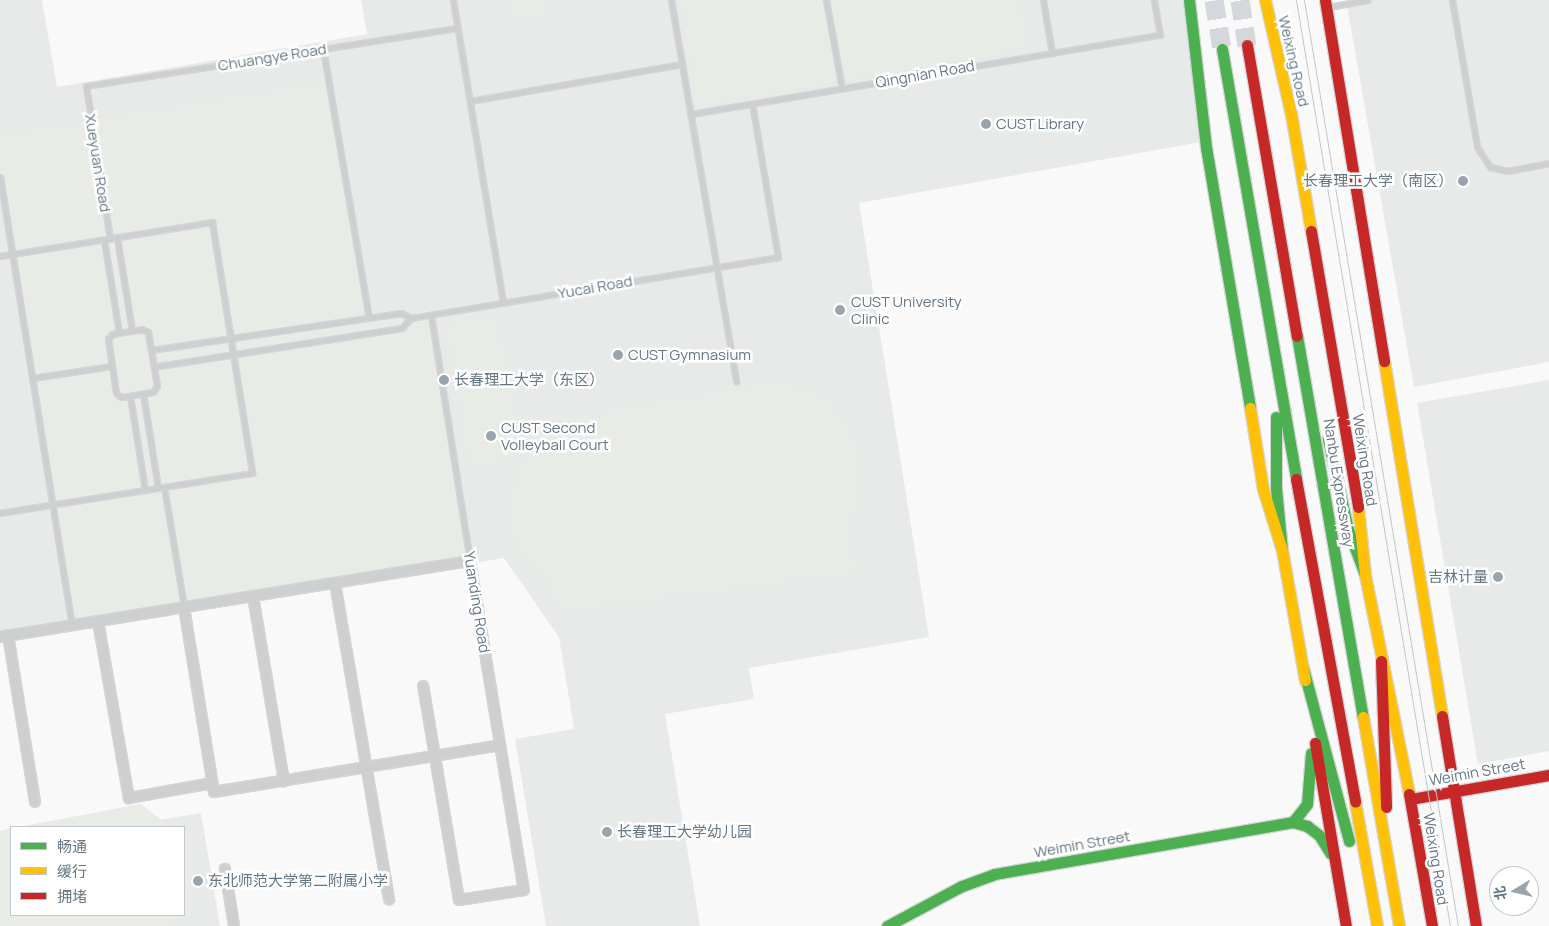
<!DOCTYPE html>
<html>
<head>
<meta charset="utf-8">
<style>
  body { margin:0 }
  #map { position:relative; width:1549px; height:926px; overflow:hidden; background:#f9f9f9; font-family:Manrope,"Noto Sans SC",sans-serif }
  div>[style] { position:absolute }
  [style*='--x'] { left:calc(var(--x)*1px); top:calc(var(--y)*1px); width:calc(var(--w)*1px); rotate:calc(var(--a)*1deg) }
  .built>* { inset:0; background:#e8e9e9 }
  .green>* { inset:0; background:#e8ebe6 }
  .highway-tunnel>* { height:19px; margin-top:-9.5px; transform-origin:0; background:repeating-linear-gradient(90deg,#d4d8dc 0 19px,transparent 0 28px) }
  .roads { filter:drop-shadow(1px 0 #d5d6d7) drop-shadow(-1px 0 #d5d6d7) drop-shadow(0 1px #d5d6d7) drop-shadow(0 -1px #d5d6d7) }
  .lane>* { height:5px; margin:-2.5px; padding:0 2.5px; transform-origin:2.5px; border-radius:2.5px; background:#cecfd0 }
  .street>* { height:10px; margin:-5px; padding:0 5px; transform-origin:5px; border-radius:5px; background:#cecfd0 }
  .fast>* { height:11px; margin:-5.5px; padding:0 5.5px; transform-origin:5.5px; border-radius:5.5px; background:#4caf50 }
  .slow>* { height:11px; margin:-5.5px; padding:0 5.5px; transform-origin:5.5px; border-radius:5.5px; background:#ffc107 }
  .jam>* { height:11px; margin:-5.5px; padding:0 5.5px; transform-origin:5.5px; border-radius:5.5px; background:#c62828 }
  .tram>* { height:1px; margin:-0.5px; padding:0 0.5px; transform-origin:0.5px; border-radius:0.5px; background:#c3c5c6 }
  .dots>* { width:14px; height:14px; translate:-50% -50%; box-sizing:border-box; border:2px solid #fff; border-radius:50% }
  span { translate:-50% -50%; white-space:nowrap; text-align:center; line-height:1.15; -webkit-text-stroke:5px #fff; paint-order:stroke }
  .street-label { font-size:15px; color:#657683 }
  .poi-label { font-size:15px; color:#657683 }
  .left { translate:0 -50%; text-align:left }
  .right { translate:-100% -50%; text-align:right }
  .legend { position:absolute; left:10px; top:826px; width:175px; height:90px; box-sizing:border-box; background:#fff; border:1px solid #c1c8cd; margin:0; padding:6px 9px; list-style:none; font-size:15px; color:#657683 }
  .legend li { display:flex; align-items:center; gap:10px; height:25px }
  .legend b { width:25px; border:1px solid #c1c8cd }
  .north { position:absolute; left:1489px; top:866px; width:50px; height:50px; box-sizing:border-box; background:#fff; border:1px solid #c1c8cd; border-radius:50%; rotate:261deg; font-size:14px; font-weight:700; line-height:20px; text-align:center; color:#657683 }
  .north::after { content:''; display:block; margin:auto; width:18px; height:22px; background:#99a4ac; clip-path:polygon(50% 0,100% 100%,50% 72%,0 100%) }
</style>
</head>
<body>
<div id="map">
  <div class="built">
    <i style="clip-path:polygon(0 0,42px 0,57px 87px,367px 34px,361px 0,1189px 0,1207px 141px,859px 203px,929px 637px,749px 668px,754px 699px,665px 714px,700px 926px,546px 926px,515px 739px,574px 729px,559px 637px,504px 558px,0 641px)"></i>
    <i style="clip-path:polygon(1346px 0,1549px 0,1549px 362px,1414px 387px)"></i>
    <i style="clip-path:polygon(1549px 380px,1549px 751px,1478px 764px,1417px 403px)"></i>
    <i style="clip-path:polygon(201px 813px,220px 926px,0 926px,0 847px,11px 915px,184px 915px,184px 827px,116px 827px)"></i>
  </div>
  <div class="green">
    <i style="clip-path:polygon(506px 0,546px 0,546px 5px,540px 17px,523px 23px,512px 17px)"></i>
    <i style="clip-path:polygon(680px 0,1019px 0,1028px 49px,698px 106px)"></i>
    <i style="clip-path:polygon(328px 80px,369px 317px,401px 313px,411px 318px,431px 315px,470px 561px,72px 625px,0 177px,0 135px)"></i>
    <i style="clip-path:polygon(498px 314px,521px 458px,469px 466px,446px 323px)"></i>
    <i style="clip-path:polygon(782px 381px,827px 399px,859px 447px,862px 489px,848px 531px,858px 573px,555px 612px,551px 582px,518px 552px,507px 514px,516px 477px,538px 436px,570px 416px)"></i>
    <i style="clip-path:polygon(141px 804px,170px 827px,18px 827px)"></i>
    <i style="clip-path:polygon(11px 828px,11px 915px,183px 915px,181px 919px,171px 926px,0 926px,0 831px)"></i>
    <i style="clip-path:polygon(184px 844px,189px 853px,195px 886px,184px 913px)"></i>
  </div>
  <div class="highway-tunnel">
    <i style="--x:1214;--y:0;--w:50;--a:80.7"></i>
    <i style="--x:1240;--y:0;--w:46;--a:81.2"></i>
  </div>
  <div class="roads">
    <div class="lane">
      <i style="--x:453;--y:0;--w:307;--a:80.6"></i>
      <i style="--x:671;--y:0;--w:387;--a:80.3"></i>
      <i style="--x:826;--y:0;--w:90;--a:79.8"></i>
      <i style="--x:1043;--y:0;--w:54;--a:80.4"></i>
      <i style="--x:1452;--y:0;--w:149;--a:80.3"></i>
      <i style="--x:1477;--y:147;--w:24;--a:57"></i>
      <i style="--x:1490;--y:167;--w:18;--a:13"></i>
      <i style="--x:1508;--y:171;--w:42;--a:-11"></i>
      <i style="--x:1328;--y:7;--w:40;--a:-10"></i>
      <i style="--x:323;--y:49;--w:272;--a:80.3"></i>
      <i style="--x:470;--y:101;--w:215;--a:-9.9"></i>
      <i style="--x:691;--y:114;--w:476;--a:-9.6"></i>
      <i style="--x:1160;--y:35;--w:36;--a:-100"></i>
      <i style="--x:0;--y:177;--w:454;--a:80.9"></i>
      <i style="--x:117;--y:238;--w:94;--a:80.8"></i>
      <i style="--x:110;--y:239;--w:155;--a:-98.9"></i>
      <i style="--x:86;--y:86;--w:376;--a:-8.9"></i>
      <i style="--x:104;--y:240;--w:94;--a:80.8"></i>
      <i style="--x:0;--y:256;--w:215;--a:-9.1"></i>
      <i style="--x:212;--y:222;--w:254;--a:80.9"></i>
      <i style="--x:252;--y:473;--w:255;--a:171"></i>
      <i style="--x:431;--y:315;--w:249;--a:81"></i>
      <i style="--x:411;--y:318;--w:372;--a:-9.4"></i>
      <i style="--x:778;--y:257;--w:155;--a:-99.6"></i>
      <i style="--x:142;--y:329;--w:7;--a:27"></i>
      <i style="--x:148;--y:332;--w:55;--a:80.5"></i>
      <i style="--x:157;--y:386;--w:7;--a:124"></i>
      <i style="--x:153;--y:392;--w:32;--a:171"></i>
      <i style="--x:121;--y:397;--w:6;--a:-141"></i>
      <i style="--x:116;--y:393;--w:55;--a:-98.4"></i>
      <i style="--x:108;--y:339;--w:6;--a:-51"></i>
      <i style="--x:112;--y:334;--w:30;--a:-9"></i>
      <i style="--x:151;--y:350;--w:253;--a:-8.4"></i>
      <i style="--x:401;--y:313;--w:11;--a:27"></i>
      <i style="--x:411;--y:318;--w:13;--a:132"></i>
      <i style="--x:402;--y:328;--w:251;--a:171.1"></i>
      <i style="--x:32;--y:378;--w:81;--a:-8.5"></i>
      <i style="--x:143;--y:394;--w:95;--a:80.9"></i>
      <i style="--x:130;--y:396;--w:95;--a:80.9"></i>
      <i style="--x:164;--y:487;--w:122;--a:80.5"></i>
    </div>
    <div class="street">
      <i style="--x:335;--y:583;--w:321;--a:80.3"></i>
      <i style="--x:253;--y:596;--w:188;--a:80.5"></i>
      <i style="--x:184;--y:607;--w:187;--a:80.8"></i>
      <i style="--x:214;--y:792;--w:290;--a:-9.3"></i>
      <i style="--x:98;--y:621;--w:180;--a:80.1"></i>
      <i style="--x:129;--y:798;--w:84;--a:-10.2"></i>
      <i style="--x:8;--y:635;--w:169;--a:80.8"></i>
      <i style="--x:0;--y:637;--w:476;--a:-9.2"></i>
      <i style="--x:470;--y:561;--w:333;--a:80.7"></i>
      <i style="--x:524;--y:890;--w:66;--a:171.3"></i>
      <i style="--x:459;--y:900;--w:217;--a:-99.5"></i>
      <i style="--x:225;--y:869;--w:58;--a:81"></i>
    </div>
    <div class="fast">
      <i style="--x:1189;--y:0;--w:148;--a:83.4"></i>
      <i style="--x:1206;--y:147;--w:265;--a:80.4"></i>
      <i style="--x:1222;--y:49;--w:436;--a:80.2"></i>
      <i style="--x:1297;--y:336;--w:387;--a:80.2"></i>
      <i style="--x:1276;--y:417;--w:71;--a:90"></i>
      <i style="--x:1276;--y:488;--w:62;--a:84.5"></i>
      <i style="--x:1328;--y:439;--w:92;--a:77.5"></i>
      <i style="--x:1348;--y:529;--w:49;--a:69.7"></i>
      <i style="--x:1303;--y:668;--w:179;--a:75.1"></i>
      <i style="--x:1293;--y:822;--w:23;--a:-52"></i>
      <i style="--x:1307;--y:804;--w:51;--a:-85.5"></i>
      <i style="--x:1293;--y:822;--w:15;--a:16"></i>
      <i style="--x:1307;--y:826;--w:15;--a:37"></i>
      <i style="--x:1319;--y:835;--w:22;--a:58"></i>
      <i style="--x:887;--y:926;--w:85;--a:-28.1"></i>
      <i style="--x:962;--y:886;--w:35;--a:-20"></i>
      <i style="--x:995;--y:874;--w:303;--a:-9.9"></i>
    </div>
    <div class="slow">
      <i style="--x:1265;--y:0;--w:117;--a:77.2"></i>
      <i style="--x:1291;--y:114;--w:119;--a:80.3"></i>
      <i style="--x:1384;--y:361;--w:360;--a:80.7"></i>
      <i style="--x:1250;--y:408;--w:82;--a:80.9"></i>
      <i style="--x:1263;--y:489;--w:64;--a:72.7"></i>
      <i style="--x:1282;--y:550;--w:132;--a:80"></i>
      <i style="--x:1358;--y:507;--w:68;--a:84.1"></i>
      <i style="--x:1365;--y:575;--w:223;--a:78.6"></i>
      <i style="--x:1363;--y:717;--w:212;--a:80.2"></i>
      <i style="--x:1355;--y:802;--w:126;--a:79.9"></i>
    </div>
    <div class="jam">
      <i style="--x:1325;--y:0;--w:366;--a:80.7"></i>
      <i style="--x:1247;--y:45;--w:295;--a:80.3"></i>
      <i style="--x:1311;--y:231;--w:280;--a:80.3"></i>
      <i style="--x:1296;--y:479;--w:328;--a:79.6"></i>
      <i style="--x:1381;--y:661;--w:146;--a:88"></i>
      <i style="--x:1442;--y:716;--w:213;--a:80.8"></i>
      <i style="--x:1315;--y:743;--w:186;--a:80.4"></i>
      <i style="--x:1409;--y:794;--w:134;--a:80.1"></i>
      <i style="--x:1411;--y:799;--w:140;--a:-9.9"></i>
    </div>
  </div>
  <div class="tram">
    <i style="--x:1296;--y:0;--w:939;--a:80.56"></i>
    <i style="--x:1304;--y:0;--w:939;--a:80.56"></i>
  </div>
  <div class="dots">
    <i style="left:986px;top:124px;background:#99a4ac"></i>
    <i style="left:1463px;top:181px;background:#99a4ac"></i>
    <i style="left:840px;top:310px;background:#99a4ac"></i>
    <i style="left:618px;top:355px;background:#99a4ac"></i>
    <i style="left:444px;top:380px;background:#99a4ac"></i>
    <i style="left:491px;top:436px;background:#99a4ac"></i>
    <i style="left:1498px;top:577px;background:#99a4ac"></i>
    <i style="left:607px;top:832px;background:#99a4ac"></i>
    <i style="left:198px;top:881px;background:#99a4ac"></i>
  </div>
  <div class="street-label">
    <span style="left:272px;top:57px;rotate:-9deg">Chuangye Road</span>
    <span style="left:1294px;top:61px;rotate:77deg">Weixing Road</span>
    <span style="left:925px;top:74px;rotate:-10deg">Qingnian Road</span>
    <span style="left:98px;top:163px;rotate:81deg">Xueyuan Road</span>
    <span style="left:595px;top:287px;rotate:-10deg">Yucai Road</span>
    <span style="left:1365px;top:460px;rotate:81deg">Weixing Road</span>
    <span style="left:1339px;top:483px;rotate:81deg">Nanbu Expressway</span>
    <span style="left:477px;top:602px;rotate:81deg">Yuanding Road</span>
    <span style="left:1477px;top:772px;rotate:-10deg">Weimin Street</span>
    <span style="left:1082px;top:844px;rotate:-10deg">Weimin Street</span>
    <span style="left:1436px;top:859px;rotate:81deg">Weixing Road</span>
  </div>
  <div class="poi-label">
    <span class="left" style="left:996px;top:124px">CUST Library</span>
    <span class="right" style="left:1453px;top:181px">长春理工大学（南区）</span>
    <span class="left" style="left:851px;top:310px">CUST University<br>Clinic</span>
    <span class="left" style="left:628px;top:355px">CUST Gymnasium</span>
    <span class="left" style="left:454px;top:380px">长春理工大学（东区）</span>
    <span class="left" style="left:501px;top:436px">CUST Second<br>Volleyball Court</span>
    <span class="right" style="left:1488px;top:577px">吉林计量</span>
    <span class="left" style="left:617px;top:832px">长春理工大学幼儿园</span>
    <span class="left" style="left:208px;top:881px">东北师范大学第二附属小学</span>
  </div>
  <ul class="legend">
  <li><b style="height:6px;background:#4caf50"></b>畅通</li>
  <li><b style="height:6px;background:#ffc107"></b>缓行</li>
  <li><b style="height:6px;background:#c62828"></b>拥堵</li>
  </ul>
  <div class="north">北</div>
</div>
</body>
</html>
